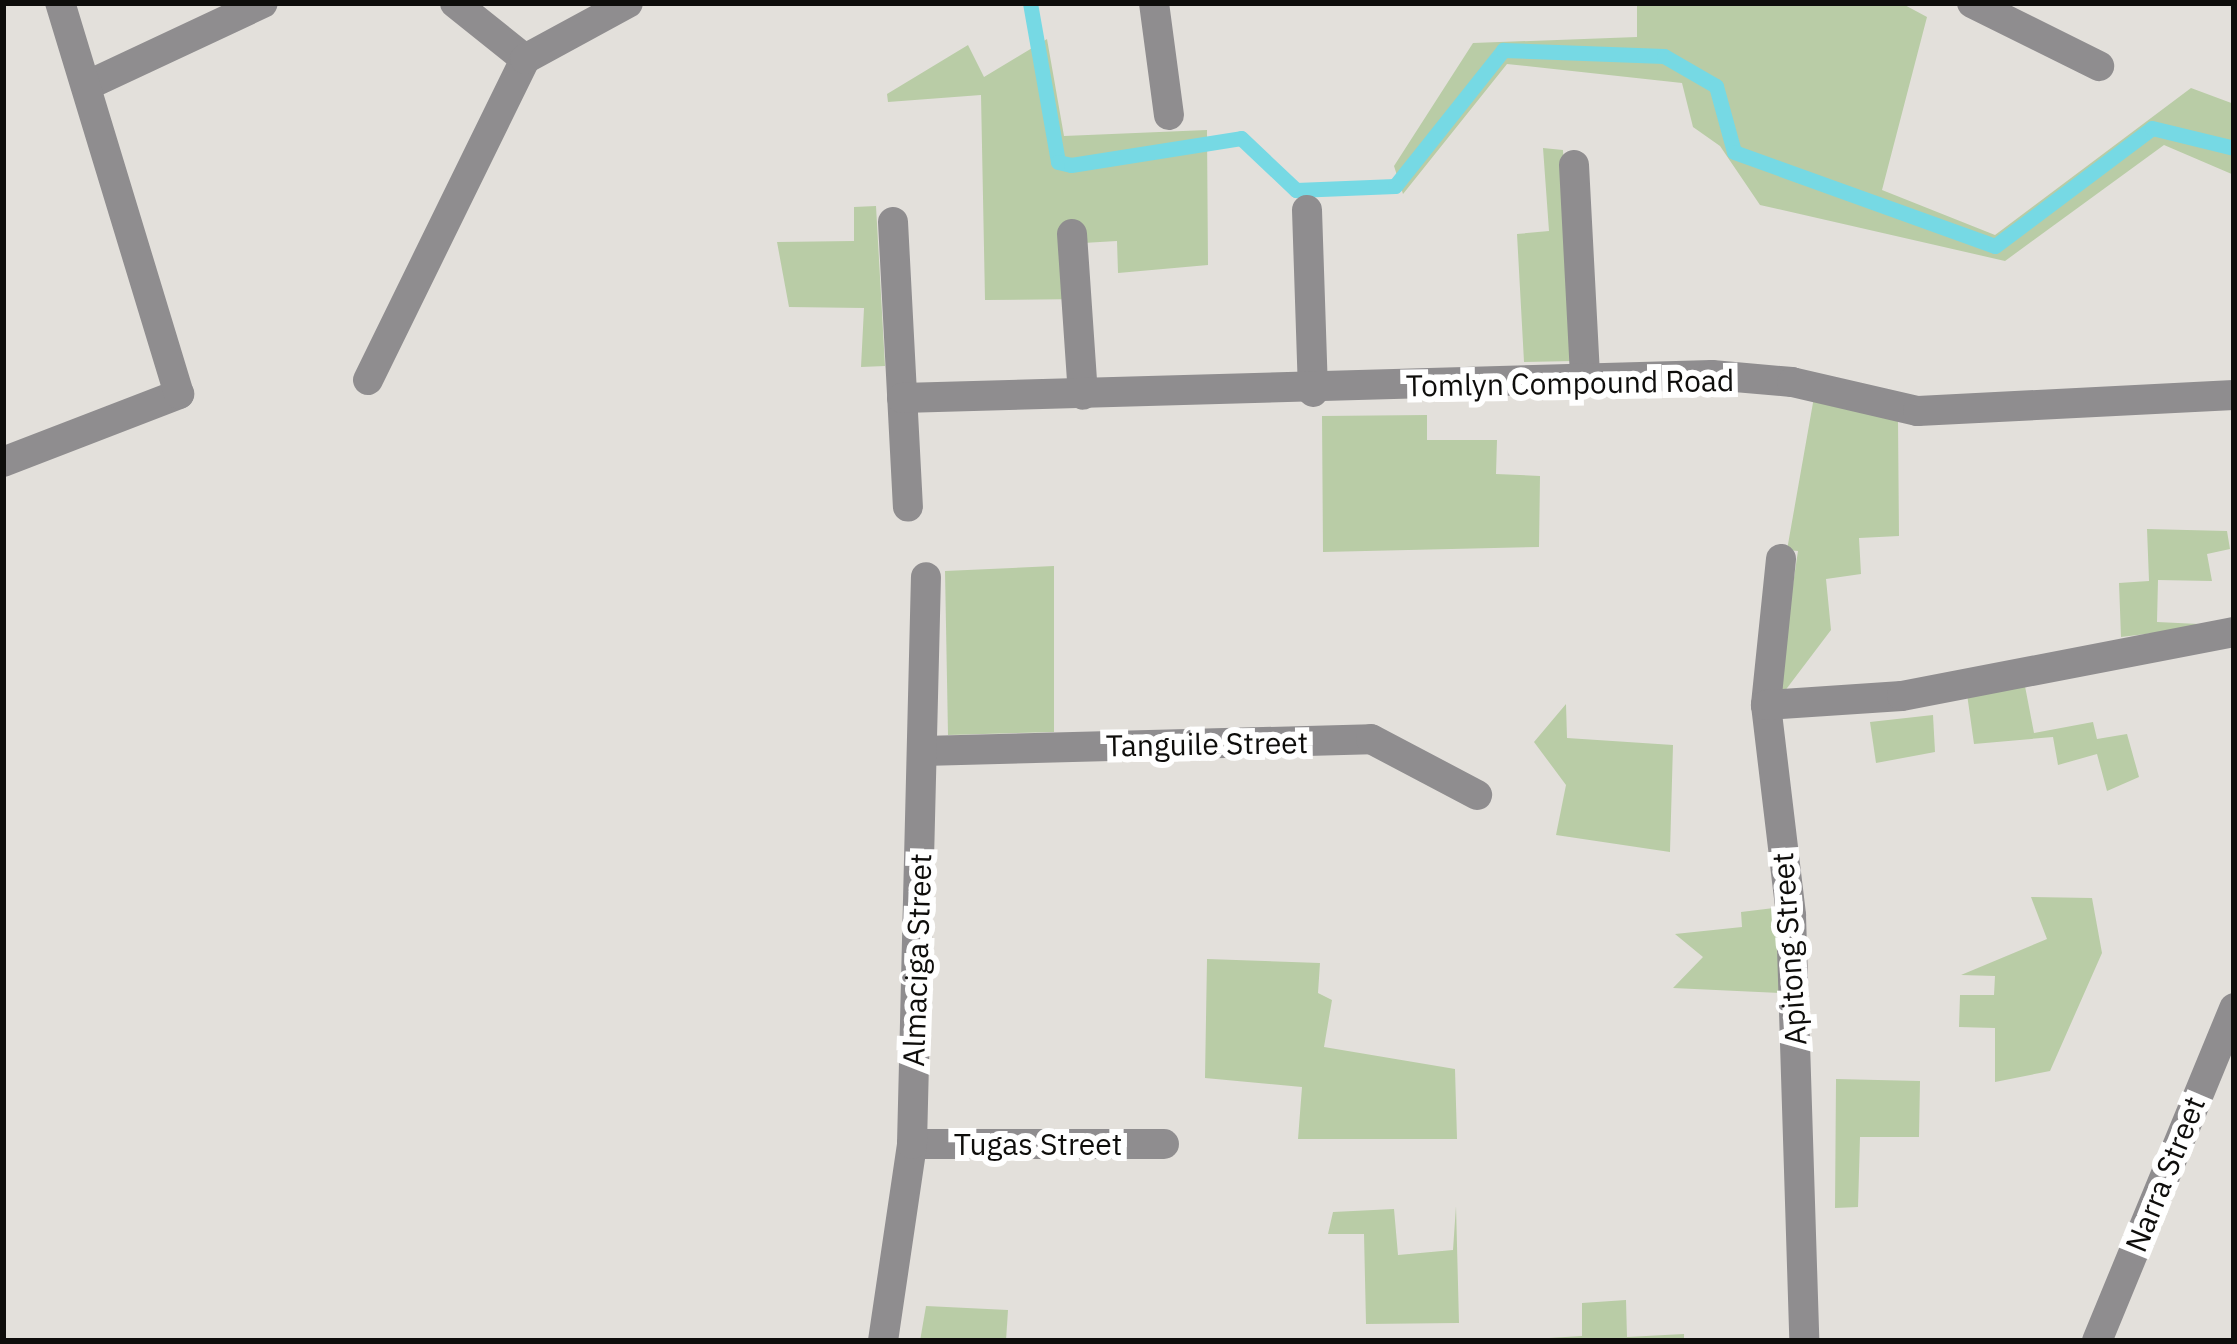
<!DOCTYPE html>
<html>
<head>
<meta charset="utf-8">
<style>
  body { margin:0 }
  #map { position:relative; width:2237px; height:1344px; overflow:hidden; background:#e3e0db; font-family:"IBM Plex Sans",sans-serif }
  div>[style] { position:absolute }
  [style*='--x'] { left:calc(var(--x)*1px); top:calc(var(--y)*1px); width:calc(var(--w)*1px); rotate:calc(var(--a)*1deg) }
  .green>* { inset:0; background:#b9cca6 }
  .stream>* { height:15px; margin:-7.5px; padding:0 7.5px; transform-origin:7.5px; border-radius:7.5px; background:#76d9e4 }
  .street>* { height:30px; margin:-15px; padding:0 15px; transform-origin:15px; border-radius:15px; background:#8f8d8f }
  span { translate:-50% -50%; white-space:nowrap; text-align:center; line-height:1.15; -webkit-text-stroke:12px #fff; paint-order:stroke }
  .street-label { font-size:30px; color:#0e0d0b }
  .frame { position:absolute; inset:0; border:6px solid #0e0d0b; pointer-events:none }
</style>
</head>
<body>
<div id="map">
  <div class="green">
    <i style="clip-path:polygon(1637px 3px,1901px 3px,1927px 17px,1882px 190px,1995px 235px,2191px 88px,2234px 104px,2234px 175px,2164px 145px,2005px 261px,1760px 205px,1720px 146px,1693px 127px,1682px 83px,1507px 64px,1403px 194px,1394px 166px,1473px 43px,1637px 37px)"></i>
    <i style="clip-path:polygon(1047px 39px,1064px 136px,1207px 130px,1208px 265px,1118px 273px,1117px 241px,1083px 243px,1085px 299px,985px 300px,981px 95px,888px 102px,887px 94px,968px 45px,984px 77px)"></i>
    <i style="clip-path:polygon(1543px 148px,1563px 150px,1574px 361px,1524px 362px,1517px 234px,1549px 231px)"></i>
    <i style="clip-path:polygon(876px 206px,885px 366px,861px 367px,864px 308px,789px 307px,777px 242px,854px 241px,854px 207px)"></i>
    <i style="clip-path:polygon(1814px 397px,1898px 420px,1899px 536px,1859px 538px,1861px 574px,1826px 579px,1831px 630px,1775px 704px,1798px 551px,1787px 550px)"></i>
    <i style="clip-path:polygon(1427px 415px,1427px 440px,1497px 440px,1496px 474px,1540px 476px,1539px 547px,1323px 552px,1322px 416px)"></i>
    <i style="clip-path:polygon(2147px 529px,2227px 531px,2230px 549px,2207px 554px,2212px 581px,2158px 580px,2157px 622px,2220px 625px,2121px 637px,2119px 583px,2149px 581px)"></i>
    <i style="clip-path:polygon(1054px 566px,1054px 732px,948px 735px,945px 571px)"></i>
    <i style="clip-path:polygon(2024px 681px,2034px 733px,2093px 722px,2097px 739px,2127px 734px,2139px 777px,2107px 791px,2097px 754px,2058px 765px,2053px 737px,1974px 744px,1967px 694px)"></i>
    <i style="clip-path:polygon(1566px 704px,1567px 738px,1673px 745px,1670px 852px,1556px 835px,1566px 785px,1534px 742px)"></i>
    <i style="clip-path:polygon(1933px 715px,1935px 752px,1876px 763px,1870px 722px)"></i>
    <i style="clip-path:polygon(2031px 897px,2092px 898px,2102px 953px,2050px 1071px,1995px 1082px,1995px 1028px,1959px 1027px,1960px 995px,1994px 995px,1995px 976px,1961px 975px,2047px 939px)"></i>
    <i style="clip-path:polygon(1774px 908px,1781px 993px,1673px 988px,1703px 957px,1675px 934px,1742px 927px,1741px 912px)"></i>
    <i style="clip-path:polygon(1207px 959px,1320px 963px,1318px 993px,1332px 1000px,1324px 1047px,1455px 1069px,1457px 1139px,1298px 1139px,1302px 1087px,1205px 1078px)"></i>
    <i style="clip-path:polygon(1836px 1079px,1920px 1081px,1919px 1137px,1860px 1137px,1858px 1207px,1835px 1208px)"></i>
    <i style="clip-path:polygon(1456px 1206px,1459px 1323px,1366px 1324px,1364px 1234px,1328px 1234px,1333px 1212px,1394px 1209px,1398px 1255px,1453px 1250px)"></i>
    <i style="clip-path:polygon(1626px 1300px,1627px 1337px,1684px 1334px,1684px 1341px,1500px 1341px,1582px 1336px,1582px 1303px)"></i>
    <i style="clip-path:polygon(926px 1306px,1008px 1310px,1006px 1341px,920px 1341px)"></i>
  </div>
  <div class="stream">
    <i style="--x:1030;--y:3;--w:161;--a:80"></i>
    <i style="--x:1058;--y:162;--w:13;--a:13"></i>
    <i style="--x:1071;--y:165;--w:172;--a:-9"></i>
    <i style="--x:1241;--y:138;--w:76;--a:43.4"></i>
    <i style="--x:1296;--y:190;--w:99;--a:-2.3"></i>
    <i style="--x:1395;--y:186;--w:174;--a:-51.5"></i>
    <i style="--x:1503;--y:50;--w:161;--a:2.1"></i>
    <i style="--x:1664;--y:56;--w:60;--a:30"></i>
    <i style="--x:1716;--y:86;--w:68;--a:74.7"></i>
    <i style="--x:1734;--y:152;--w:277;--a:19.8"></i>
    <i style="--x:1995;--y:246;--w:196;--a:-36.9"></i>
    <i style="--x:2152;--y:128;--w:84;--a:13.7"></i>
  </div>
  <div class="street">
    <i style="--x:455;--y:3;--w:90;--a:38.7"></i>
    <i style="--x:1154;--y:3;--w:113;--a:82.4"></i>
    <i style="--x:1972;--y:3;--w:142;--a:26.4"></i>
    <i style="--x:86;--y:86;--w:195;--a:-25.1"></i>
    <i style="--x:1574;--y:165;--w:213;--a:87"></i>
    <i style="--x:1307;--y:210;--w:182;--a:88.1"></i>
    <i style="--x:893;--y:222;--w:285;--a:87"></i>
    <i style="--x:1072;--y:234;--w:161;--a:86.1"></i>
    <i style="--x:368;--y:380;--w:357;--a:-63.9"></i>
    <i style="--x:525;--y:59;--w:117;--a:-28.5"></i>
    <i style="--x:902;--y:398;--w:810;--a:-1.63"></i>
    <i style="--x:1712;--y:375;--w:80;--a:5"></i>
    <i style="--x:1792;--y:382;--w:129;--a:13"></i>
    <i style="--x:1918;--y:411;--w:316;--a:-2.9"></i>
    <i style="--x:3;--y:462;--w:189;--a:-21.1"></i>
    <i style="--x:179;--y:394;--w:409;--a:-106.9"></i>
    <i style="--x:1781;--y:559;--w:147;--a:95.9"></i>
    <i style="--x:1766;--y:705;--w:212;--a:83.2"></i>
    <i style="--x:1791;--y:916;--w:425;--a:88.2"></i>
    <i style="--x:1766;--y:705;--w:136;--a:-3.8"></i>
    <i style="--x:1902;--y:696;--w:338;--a:-10.9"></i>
    <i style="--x:923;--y:751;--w:448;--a:-1.5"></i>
    <i style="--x:1371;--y:739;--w:120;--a:27.8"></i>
    <i style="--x:912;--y:1144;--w:252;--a:0"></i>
    <i style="--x:883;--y:1341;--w:199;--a:-81.6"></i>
    <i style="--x:912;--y:1144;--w:567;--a:-88.59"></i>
    <i style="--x:2097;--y:1341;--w:360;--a:-67.6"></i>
  </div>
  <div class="street-label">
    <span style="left:1570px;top:383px;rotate:-1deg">Tomlyn Compound Road</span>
    <span style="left:1207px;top:744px;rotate:-1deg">Tanguile Street</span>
    <span style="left:1789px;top:949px;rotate:-94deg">Apitong Street</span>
    <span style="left:917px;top:960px;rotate:-88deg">Almaciga Street</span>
    <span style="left:1038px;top:1144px">Tugas Street</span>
    <span style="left:2165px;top:1174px;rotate:-68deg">Narra Street</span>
  </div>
  <div class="frame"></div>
</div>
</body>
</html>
